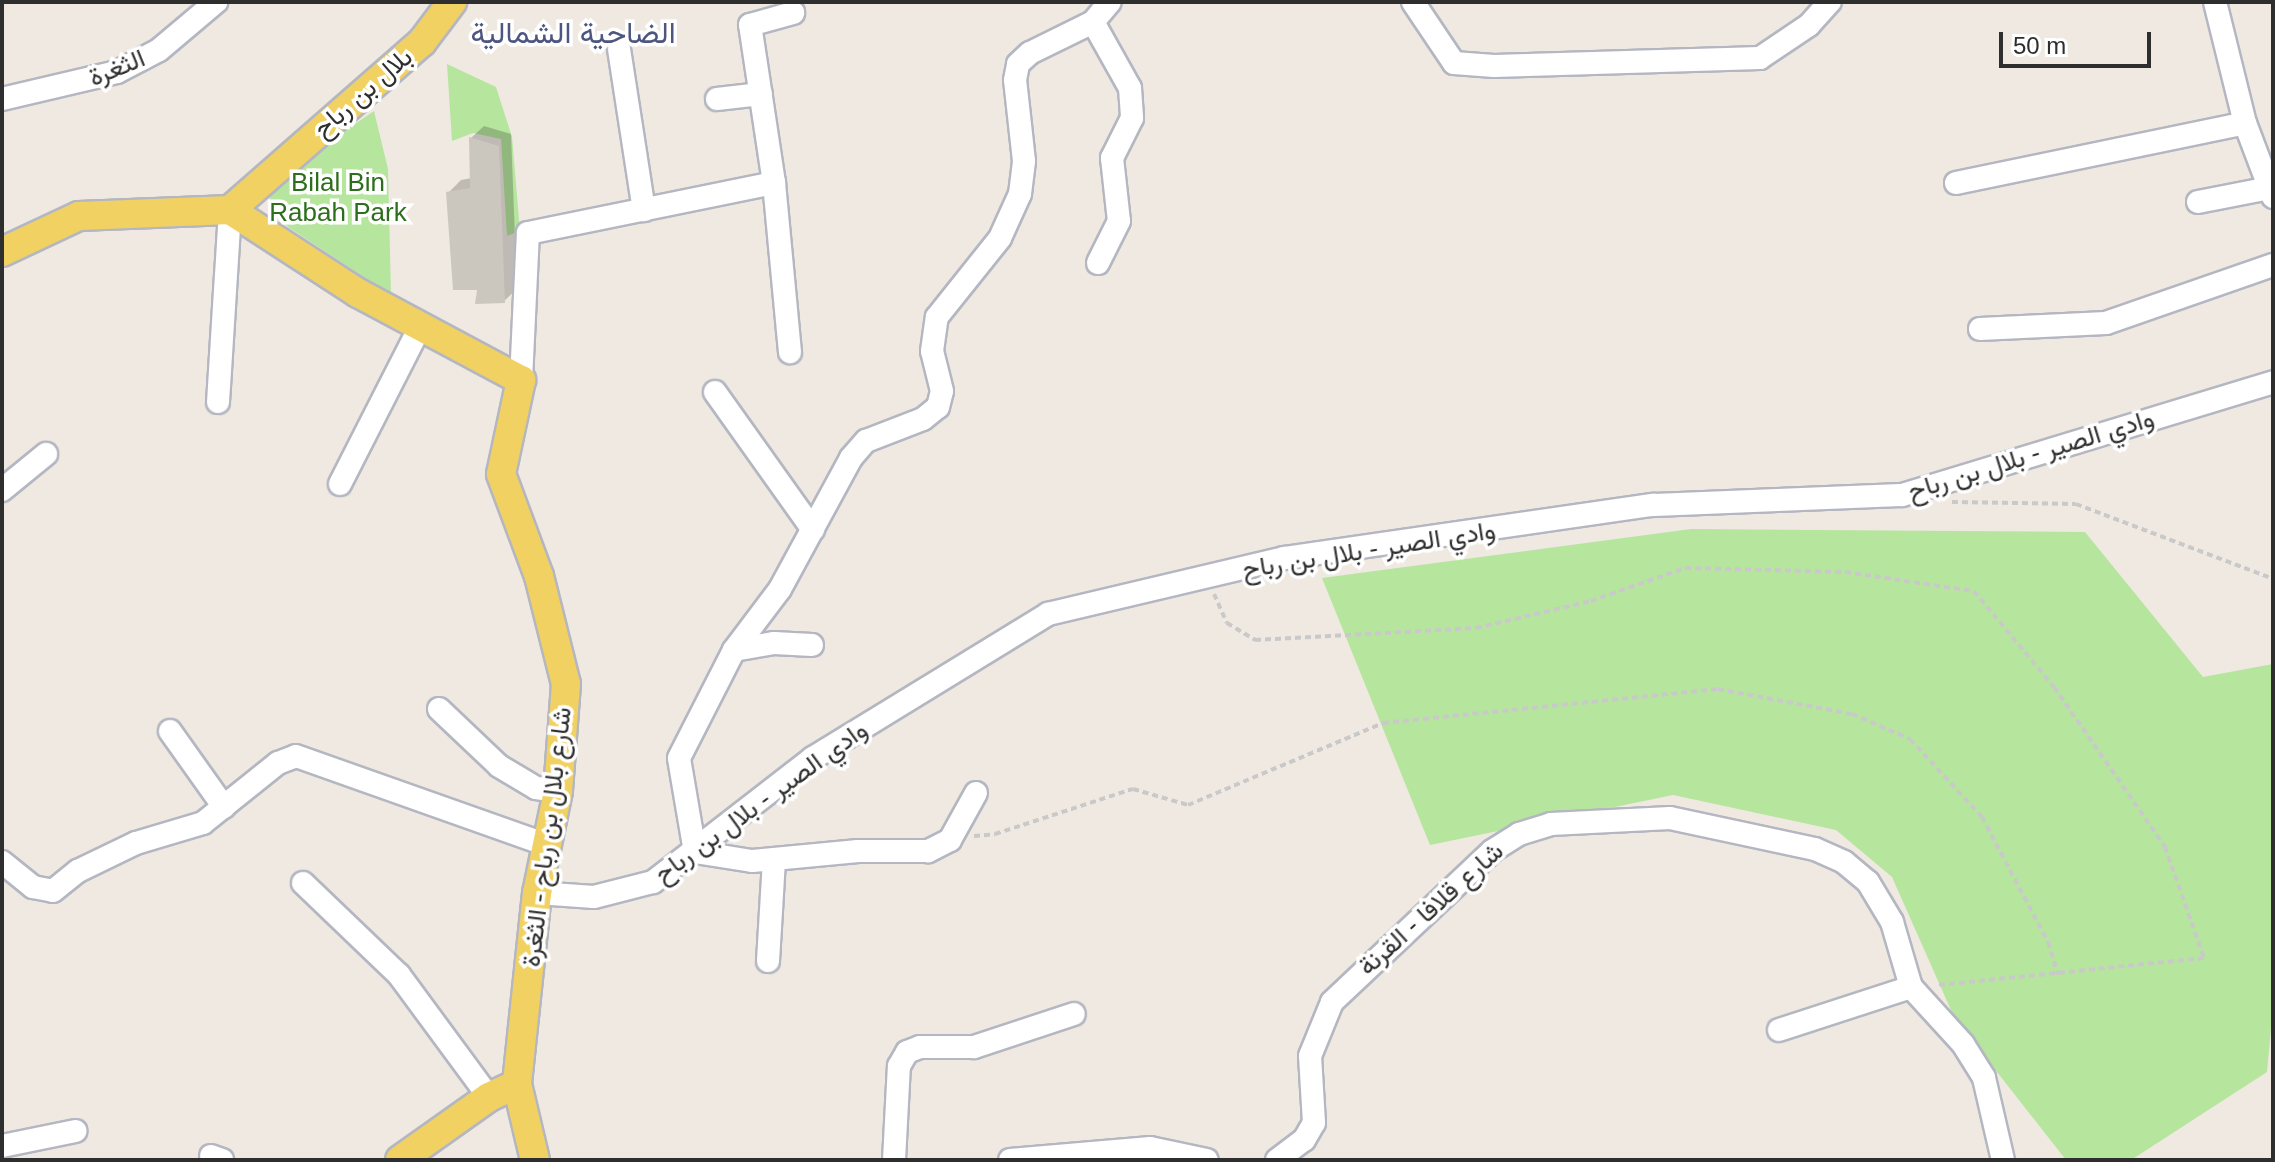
<!DOCTYPE html>
<html>
<head>
<meta charset="utf-8">
<style>
  body { margin:0 }
  #map { position:relative; width:2275px; height:1162px; overflow:hidden; background:#efe9e1; font-family:Arial,Vazirmatn,sans-serif }
  div>[style] { position:absolute }
  [style*='--x'] { left:calc(var(--x)*1px); top:calc(var(--y)*1px); width:calc(var(--w)*1px); rotate:calc(var(--a)*1deg) }
  .green>* { inset:0; background:#b6e59e }
  .shadow>* { inset:0; background:#0003 }
  .building>* { inset:0; background:#cbc7bf }
  .path>* { height:4px; margin-top:-2px; transform-origin:0; background:repeating-linear-gradient(90deg,#c9c9c9 0 6px,transparent 0 10px) }
  .roads { filter:drop-shadow(2px 0 #b4b7c1) drop-shadow(-2px 0 #b4b7c1) drop-shadow(0 2px #b4b7c1) drop-shadow(0 -2px #b4b7c1) }
  .minor>* { height:22px; margin:-11px; padding:0 11px; transform-origin:11px; border-radius:11px; background:#fff }
  .major>* { height:28px; margin:-14px; padding:0 14px; transform-origin:14px; border-radius:14px; background:#f2d163 }
  span { translate:-50% -50%; white-space:nowrap; text-align:center; line-height:1.15; -webkit-text-stroke:7px #fff; paint-order:stroke }
  .street-label { font-size:26px; color:#2e2e2e }
  .park-label { font-size:26px; color:#2c6e1b }
  .quarter-label { font-size:30px; color:#4d5680 }
  .frame { position:absolute; inset:0; border:4px solid #2e2e2e; pointer-events:none }
  .scale { position:absolute; left:1999px; top:32px; width:152px; height:36px; box-sizing:border-box; border:4px solid #2e2e2e; border-top:0; padding-left:10px; font-size:24px; line-height:28px; white-space:nowrap; color:#2e2e2e; -webkit-text-stroke:6px #fff; paint-order:stroke }
</style>
</head>
<body>
<div id="map">
  <div class="green">
    <i style="clip-path:polygon(447px 64px,496px 87px,512px 137px,520px 231px,507px 236px,501px 139px,473px 133px,452px 141px)"></i>
    <i style="clip-path:polygon(374px 111px,388px 169px,391px 295px,288px 227px,268px 203px,279px 176px)"></i>
    <i style="clip-path:polygon(1691px 529px,2085px 532px,2203px 677px,2273px 664px,2273px 1007px,2267px 1072px,2131px 1160px,2066px 1160px,1954px 1017px,1892px 877px,1836px 830px,1673px 795px,1430px 845px,1322px 578px)"></i>
  </div>
  <div class="shadow">
    <i style="clip-path:polygon(484px 126px,511px 134px,517px 289px,504px 301px,479px 288px,448px 193px,461px 180px,472px 178px,471px 138px)"></i>
  </div>
  <div class="building">
    <i style="clip-path:polygon(469px 137px,499px 146px,505px 303px,475px 304px,477px 290px,453px 290px,446px 192px,470px 188px)"></i>
  </div>
  <div class="path">
    <i style="--x:1952;--y:502;--w:124;--a:0.9"></i>
    <i style="--x:2076;--y:504;--w:211;--a:20.8"></i>
    <i style="--x:1214;--y:594;--w:32;--a:66"></i>
    <i style="--x:1227;--y:623;--w:33;--a:31"></i>
    <i style="--x:1255;--y:640;--w:221;--a:-3.1"></i>
    <i style="--x:1476;--y:628;--w:118;--a:-13.2"></i>
    <i style="--x:1591;--y:601;--w:100;--a:-19.3"></i>
    <i style="--x:1685;--y:568;--w:160;--a:1.4"></i>
    <i style="--x:1845;--y:572;--w:130;--a:8.4"></i>
    <i style="--x:1974;--y:591;--w:125;--a:50.2"></i>
    <i style="--x:2054;--y:687;--w:195;--a:55.2"></i>
    <i style="--x:2165;--y:847;--w:118;--a:70.6"></i>
    <i style="--x:2204;--y:958;--w:267;--a:174.2"></i>
    <i style="--x:974;--y:836;--w:21;--a:-5"></i>
    <i style="--x:995;--y:834;--w:145;--a:-18.1"></i>
    <i style="--x:1133;--y:789;--w:57;--a:16.2"></i>
    <i style="--x:1188;--y:805;--w:212;--a:-22.8"></i>
    <i style="--x:1383;--y:723;--w:337;--a:-5.8"></i>
    <i style="--x:1718;--y:689;--w:136;--a:10.6"></i>
    <i style="--x:1852;--y:714;--w:63;--a:23.3"></i>
    <i style="--x:1910;--y:739;--w:106;--a:47.3"></i>
    <i style="--x:1982;--y:817;--w:141;--a:62.2"></i>
    <i style="--x:2048;--y:942;--w:34;--a:73"></i>
  </div>
  <div class="roads">
    <div class="minor">
      <i style="--x:1413;--y:2;--w:73;--a:56.1"></i>
      <i style="--x:1454;--y:63;--w:40;--a:4.3"></i>
      <i style="--x:1494;--y:66;--w:266;--a:-1.7"></i>
      <i style="--x:1760;--y:58;--w:59;--a:-34"></i>
      <i style="--x:1809;--y:25;--w:31;--a:-48"></i>
      <i style="--x:2215;--y:2;--w:125;--a:76.1"></i>
      <i style="--x:2245;--y:123;--w:79;--a:69.3"></i>
      <i style="--x:1093;--y:22;--w:76;--a:60.7"></i>
      <i style="--x:1130;--y:88;--w:30;--a:86"></i>
      <i style="--x:1132;--y:118;--w:45;--a:116.6"></i>
      <i style="--x:1112;--y:158;--w:63;--a:83.7"></i>
      <i style="--x:1119;--y:221;--w:47;--a:116.6"></i>
      <i style="--x:619;--y:49;--w:163;--a:81.2"></i>
      <i style="--x:2;--y:99;--w:118;--a:-13.2"></i>
      <i style="--x:117;--y:72;--w:47;--a:-27.6"></i>
      <i style="--x:159;--y:50;--w:75;--a:-40.1"></i>
      <i style="--x:717;--y:99;--w:44;--a:-6.5"></i>
      <i style="--x:774;--y:183;--w:170;--a:84.6"></i>
      <i style="--x:1956;--y:183;--w:295;--a:-11.7"></i>
      <i style="--x:2198;--y:202;--w:73;--a:-11"></i>
      <i style="--x:1980;--y:329;--w:126;--a:-2.7"></i>
      <i style="--x:2106;--y:323;--w:177;--a:-19.2"></i>
      <i style="--x:521;--y:380;--w:147;--a:-87.3"></i>
      <i style="--x:528;--y:233;--w:251;--a:-11.5"></i>
      <i style="--x:774;--y:183;--w:160;--a:-98.6"></i>
      <i style="--x:750;--y:25;--w:45;--a:-15.6"></i>
      <i style="--x:715;--y:392;--w:169;--a:54.6"></i>
      <i style="--x:218;--y:402;--w:192;--a:-86.4"></i>
      <i style="--x:340;--y:484;--w:178;--a:-63"></i>
      <i style="--x:2;--y:490;--w:57;--a:-39.3"></i>
      <i style="--x:734;--y:650;--w:41;--a:-9.9"></i>
      <i style="--x:774;--y:643;--w:38;--a:3"></i>
      <i style="--x:439;--y:709;--w:83;--a:43.5"></i>
      <i style="--x:499;--y:766;--w:43;--a:30.7"></i>
      <i style="--x:536;--y:788;--w:22;--a:8"></i>
      <i style="--x:170;--y:731;--w:93;--a:54.6"></i>
      <i style="--x:976;--y:793;--w:54;--a:119"></i>
      <i style="--x:950;--y:840;--w:25;--a:153"></i>
      <i style="--x:928;--y:851;--w:70;--a:180"></i>
      <i style="--x:858;--y:851;--w:106;--a:174.6"></i>
      <i style="--x:752;--y:861;--w:58;--a:-171"></i>
      <i style="--x:695;--y:852;--w:95;--a:-99.7"></i>
      <i style="--x:679;--y:758;--w:121;--a:-63"></i>
      <i style="--x:734;--y:650;--w:76;--a:-53"></i>
      <i style="--x:780;--y:589;--w:149;--a:-61.5"></i>
      <i style="--x:851;--y:458;--w:23;--a:-49"></i>
      <i style="--x:866;--y:441;--w:61;--a:-21.1"></i>
      <i style="--x:923;--y:419;--w:19;--a:-39"></i>
      <i style="--x:938;--y:407;--w:16;--a:-76"></i>
      <i style="--x:942;--y:391;--w:41;--a:-104"></i>
      <i style="--x:932;--y:351;--w:34;--a:-82"></i>
      <i style="--x:937;--y:317;--w:101;--a:-51.4"></i>
      <i style="--x:1000;--y:238;--w:48;--a:-65.6"></i>
      <i style="--x:1020;--y:194;--w:33;--a:-83"></i>
      <i style="--x:1024;--y:161;--w:81;--a:-96.3"></i>
      <i style="--x:1015;--y:80;--w:16;--a:-79"></i>
      <i style="--x:1018;--y:64;--w:16;--a:-43"></i>
      <i style="--x:1030;--y:53;--w:70;--a:-26.2"></i>
      <i style="--x:1093;--y:22;--w:26;--a:-50"></i>
      <i style="--x:2;--y:862;--w:40;--a:39"></i>
      <i style="--x:33;--y:887;--w:20;--a:11"></i>
      <i style="--x:53;--y:891;--w:32;--a:-39"></i>
      <i style="--x:78;--y:871;--w:64;--a:-25.8"></i>
      <i style="--x:136;--y:843;--w:70;--a:-16.6"></i>
      <i style="--x:203;--y:823;--w:96;--a:-38.7"></i>
      <i style="--x:278;--y:763;--w:19;--a:-21"></i>
      <i style="--x:296;--y:756;--w:264;--a:19.5"></i>
      <i style="--x:303;--y:883;--w:133;--a:43.8"></i>
      <i style="--x:399;--y:975;--w:152;--a:53.6"></i>
      <i style="--x:537;--y:893;--w:57;--a:4"></i>
      <i style="--x:594;--y:897;--w:61;--a:-14.3"></i>
      <i style="--x:653;--y:882;--w:202;--a:-37.8"></i>
      <i style="--x:813;--y:758;--w:276;--a:-31.5"></i>
      <i style="--x:1048;--y:614;--w:243;--a:-13.3"></i>
      <i style="--x:1284;--y:558;--w:373;--a:-8.2"></i>
      <i style="--x:1653;--y:505;--w:249;--a:-2.3"></i>
      <i style="--x:1902;--y:495;--w:388;--a:-16.9"></i>
      <i style="--x:768;--y:961;--w:102;--a:-86.6"></i>
      <i style="--x:1779;--y:1030;--w:139;--a:-18"></i>
      <i style="--x:2;--y:1146;--w:75;--a:-11.6"></i>
      <i style="--x:211;--y:1156;--w:12;--a:20"></i>
      <i style="--x:894;--y:1160;--w:94;--a:-87"></i>
      <i style="--x:899;--y:1066;--w:16;--a:-60"></i>
      <i style="--x:907;--y:1052;--w:14;--a:-21"></i>
      <i style="--x:920;--y:1047;--w:54;--a:0"></i>
      <i style="--x:974;--y:1047;--w:105;--a:-18.3"></i>
      <i style="--x:1010;--y:1160;--w:141;--a:-4.9"></i>
      <i style="--x:1150;--y:1148;--w:58;--a:11.9"></i>
      <i style="--x:1277;--y:1160;--w:34;--a:-37"></i>
      <i style="--x:1304;--y:1140;--w:20;--a:-60"></i>
      <i style="--x:1314;--y:1123;--w:67;--a:-93.4"></i>
      <i style="--x:1310;--y:1056;--w:58;--a:-67.8"></i>
      <i style="--x:1332;--y:1002;--w:220;--a:-43.3"></i>
      <i style="--x:1492;--y:851;--w:32;--a:-32"></i>
      <i style="--x:1519;--y:834;--w:34;--a:-17"></i>
      <i style="--x:1551;--y:824;--w:119;--a:-2.9"></i>
      <i style="--x:1670;--y:818;--w:148;--a:12.1"></i>
      <i style="--x:1815;--y:849;--w:32;--a:24"></i>
      <i style="--x:1844;--y:862;--w:31;--a:40"></i>
      <i style="--x:1868;--y:882;--w:47;--a:59"></i>
      <i style="--x:1892;--y:922;--w:68;--a:73.7"></i>
      <i style="--x:1911;--y:987;--w:77;--a:47.6"></i>
      <i style="--x:1963;--y:1044;--w:40;--a:58"></i>
      <i style="--x:1984;--y:1078;--w:84;--a:77"></i>
    </div>
    <div class="major">
      <i style="--x:230;--y:210;--w:153;--a:33"></i>
      <i style="--x:358;--y:293;--w:185;--a:28.1"></i>
      <i style="--x:521;--y:380;--w:96;--a:102"></i>
      <i style="--x:501;--y:474;--w:109;--a:69.6"></i>
      <i style="--x:539;--y:576;--w:111;--a:76"></i>
      <i style="--x:566;--y:684;--w:107;--a:94.3"></i>
      <i style="--x:558;--y:791;--w:104;--a:101.6"></i>
      <i style="--x:537;--y:893;--w:192;--a:96"></i>
      <i style="--x:517;--y:1084;--w:78;--a:76.7"></i>
      <i style="--x:230;--y:210;--w:255;--a:-41.2"></i>
      <i style="--x:422;--y:42;--w:50;--a:-53.1"></i>
      <i style="--x:2;--y:252;--w:85;--a:-25.1"></i>
      <i style="--x:79;--y:216;--w:151;--a:-2.3"></i>
      <i style="--x:400;--y:1160;--w:109;--a:-35.3"></i>
      <i style="--x:489;--y:1097;--w:31;--a:-25"></i>
    </div>
  </div>
  <div class="street-label">
    <span style="left:117px;top:68px;rotate:-22deg">الثغرة</span>
    <span style="left:363px;top:93px;rotate:-41deg">بلال بن رباح</span>
    <span style="left:2031px;top:455px;rotate:-17deg">وادي الصير - بلال بن رباح</span>
    <span style="left:1369px;top:550px;rotate:-9deg">وادي الصير - بلال بن رباح</span>
    <span style="left:761px;top:802px;rotate:-36deg">وادي الصير - بلال بن رباح</span>
    <span style="left:547px;top:837px;rotate:-83deg">شارع بلال بن رباح - الثغرة</span>
    <span style="left:1431px;top:909px;rotate:-42deg">شارع قلافا - القرنة</span>
  </div>
  <div class="park-label">
    <span style="left:338px;top:198px">Bilal Bin<br>Rabah Park</span>
  </div>
  <div class="quarter-label">
    <span style="left:573px;top:33px">الضاحية الشمالية</span>
  </div>
  <div class="frame"></div>
  <div class="scale">50 m</div>
</div>
</body>
</html>
